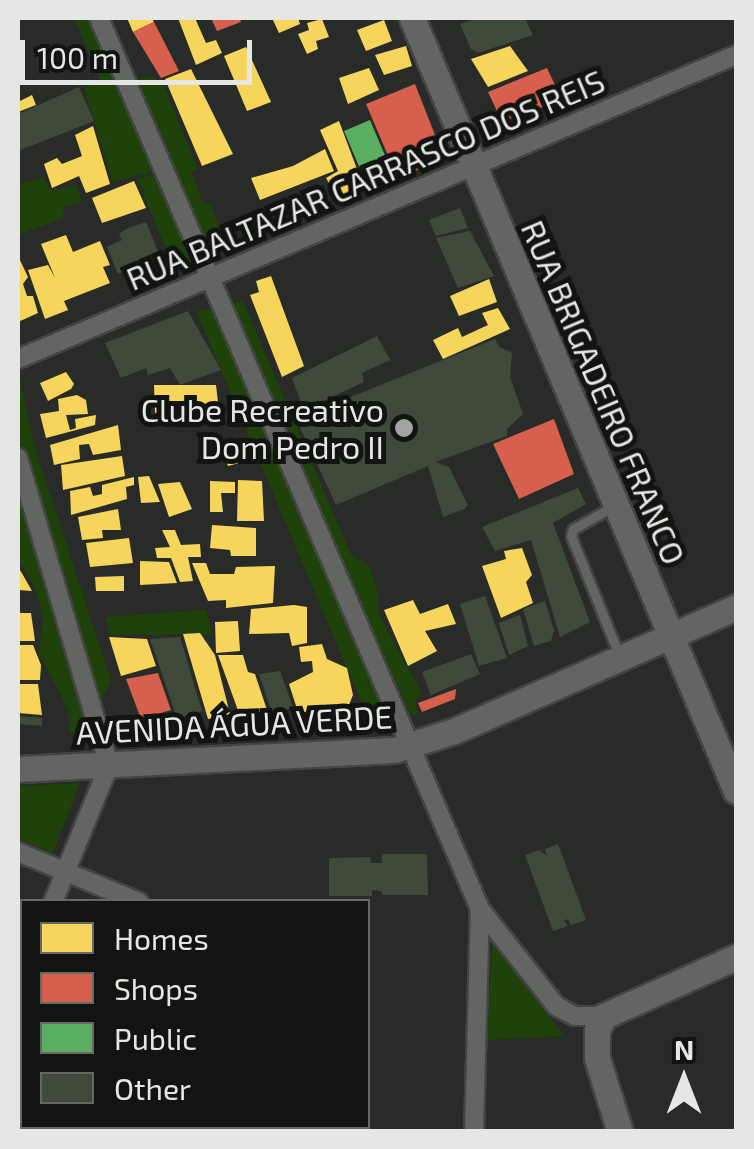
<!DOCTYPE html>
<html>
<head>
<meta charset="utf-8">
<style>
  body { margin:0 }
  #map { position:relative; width:754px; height:1149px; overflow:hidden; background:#282b27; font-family:"Exo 2",sans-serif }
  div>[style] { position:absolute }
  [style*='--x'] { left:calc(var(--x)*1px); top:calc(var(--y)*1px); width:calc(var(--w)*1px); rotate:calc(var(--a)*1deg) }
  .green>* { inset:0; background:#1f410a }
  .homes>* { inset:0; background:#f6d55c }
  .shops>* { inset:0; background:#d6604d }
  .public>* { inset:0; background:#5aae61 }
  .building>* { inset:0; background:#404a3b }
  .roads { filter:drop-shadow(2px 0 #434543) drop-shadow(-2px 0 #434543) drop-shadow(0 2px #434543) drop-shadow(0 -2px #434543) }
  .lane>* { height:9px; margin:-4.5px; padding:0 4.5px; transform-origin:4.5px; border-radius:4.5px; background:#636562 }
  .street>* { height:18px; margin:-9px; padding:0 9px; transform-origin:9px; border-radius:9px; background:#636562 }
  .secondary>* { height:25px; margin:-12.5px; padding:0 12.5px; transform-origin:12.5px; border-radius:12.5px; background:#636562 }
  .dots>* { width:28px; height:28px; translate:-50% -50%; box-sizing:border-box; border:5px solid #121411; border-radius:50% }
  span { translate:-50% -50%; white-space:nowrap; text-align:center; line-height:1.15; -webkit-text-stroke:10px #121411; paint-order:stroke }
  .street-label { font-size:32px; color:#e4e7e3 }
  .poi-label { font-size:32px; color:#e4e7e3 }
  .right { translate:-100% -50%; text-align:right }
  .frame { position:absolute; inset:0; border:20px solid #e4e7e3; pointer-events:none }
  .legend { position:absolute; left:20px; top:899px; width:350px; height:230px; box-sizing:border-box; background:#121411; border:2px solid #666865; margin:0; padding:12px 18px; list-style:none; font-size:30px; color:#e4e7e3 }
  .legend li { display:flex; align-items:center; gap:20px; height:50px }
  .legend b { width:50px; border:2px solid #666865 }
  .north { position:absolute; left:634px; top:1029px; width:100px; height:100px; -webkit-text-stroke:8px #121411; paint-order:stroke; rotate:0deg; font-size:28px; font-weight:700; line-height:40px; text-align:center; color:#e4e7e3 }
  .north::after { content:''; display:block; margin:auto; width:35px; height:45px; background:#e4e7e3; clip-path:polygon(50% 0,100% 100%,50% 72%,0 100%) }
  .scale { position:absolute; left:20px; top:40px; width:232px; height:45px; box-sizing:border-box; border:5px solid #e4e7e3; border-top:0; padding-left:12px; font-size:30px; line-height:35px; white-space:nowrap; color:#e4e7e3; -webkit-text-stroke:8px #121411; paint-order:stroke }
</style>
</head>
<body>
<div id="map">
  <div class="green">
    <i style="clip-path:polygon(74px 18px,101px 18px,164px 169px,113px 182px,84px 88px,100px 80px)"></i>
    <i style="clip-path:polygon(151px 76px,163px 84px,198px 170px,191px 171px,203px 203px,210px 205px,225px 239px,204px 244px,138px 79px)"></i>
    <i style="clip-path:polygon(165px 172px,198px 255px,173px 266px,137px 179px)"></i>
    <i style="clip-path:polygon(43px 177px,51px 191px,76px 185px,82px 202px,63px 207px,64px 218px,18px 235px,18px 185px)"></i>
    <i style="clip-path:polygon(243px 301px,351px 555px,368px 564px,378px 592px,378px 613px,422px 694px,415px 701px,418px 714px,410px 714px,229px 304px)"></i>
    <i style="clip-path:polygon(222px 308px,405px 716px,370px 723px,196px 311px)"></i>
    <i style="clip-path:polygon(19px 377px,35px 449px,111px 680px,98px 708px,18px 434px)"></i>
    <i style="clip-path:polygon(24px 501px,96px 734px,69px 733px,68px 709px,39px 653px,43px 620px,37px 593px,18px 557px,18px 508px)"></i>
    <i style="clip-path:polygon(206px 610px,212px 634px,110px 635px,105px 617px)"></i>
    <i style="clip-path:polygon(80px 783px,53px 853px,18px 839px,18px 786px)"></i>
    <i style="clip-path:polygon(492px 943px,564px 1036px,487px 1040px)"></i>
  </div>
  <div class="homes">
    <i style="clip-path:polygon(127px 18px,152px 18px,154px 22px,133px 32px)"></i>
    <i style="clip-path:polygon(178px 18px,195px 18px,206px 43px,216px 40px,222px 53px,196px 65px)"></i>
    <i style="clip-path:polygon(272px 18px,298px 18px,300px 24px,279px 33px)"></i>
    <i style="clip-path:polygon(322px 19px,329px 37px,316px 41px,318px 49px,307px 54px,298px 34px,309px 30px,307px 23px)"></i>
    <i style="clip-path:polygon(384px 20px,392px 41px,366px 51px,357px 30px)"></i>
    <i style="clip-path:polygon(406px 46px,412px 66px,384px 75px,375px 55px)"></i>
    <i style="clip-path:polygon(510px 46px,528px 71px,488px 87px,471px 59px)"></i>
    <i style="clip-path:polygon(246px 47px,271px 102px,247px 111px,224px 56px)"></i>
    <i style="clip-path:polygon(369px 68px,379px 90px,348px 104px,339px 78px)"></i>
    <i style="clip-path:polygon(191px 69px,233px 154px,202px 166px,165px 79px)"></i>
    <i style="clip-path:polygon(32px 95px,36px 105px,18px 112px,18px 102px)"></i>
    <i style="clip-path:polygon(339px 121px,357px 169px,350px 171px,354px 192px,337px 198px,326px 178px,338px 171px,320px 130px)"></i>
    <i style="clip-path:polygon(93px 126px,110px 184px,86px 193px,79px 176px,52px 188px,44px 164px,57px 158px,62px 164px,82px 156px,75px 135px)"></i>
    <i style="clip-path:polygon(325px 149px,334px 171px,260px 200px,251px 178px,293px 166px)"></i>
    <i style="clip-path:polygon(134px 181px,146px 208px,102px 223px,92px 198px)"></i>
    <i style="clip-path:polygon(66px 235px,73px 252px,100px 241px,110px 265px,103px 267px,110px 283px,64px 301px,68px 310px,45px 319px,28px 270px,48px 265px,55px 278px,41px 244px)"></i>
    <i style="clip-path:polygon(18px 256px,28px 277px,23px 284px,27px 296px,33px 296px,38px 313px,18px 322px)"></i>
    <i style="clip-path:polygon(271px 276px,304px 366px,282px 377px,250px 295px,259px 292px,256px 281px)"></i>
    <i style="clip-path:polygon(489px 279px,497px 302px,459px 316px,450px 296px)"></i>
    <i style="clip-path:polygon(498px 308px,510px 329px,443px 359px,433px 340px,458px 328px,462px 337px,488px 325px,482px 313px)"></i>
    <i style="clip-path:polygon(66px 372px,74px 384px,71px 389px,48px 401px,40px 383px)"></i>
    <i style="clip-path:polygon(154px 385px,216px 385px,218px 402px,213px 401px,214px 411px,155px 413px)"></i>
    <i style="clip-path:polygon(77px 395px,86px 400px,88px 414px,66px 415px,70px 430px,76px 428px,75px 419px,96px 415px,95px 425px,46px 438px,40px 414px,59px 411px,58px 399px)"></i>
    <i style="clip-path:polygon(118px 425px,121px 450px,93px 455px,89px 444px,79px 445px,80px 459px,54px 465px,50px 445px)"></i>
    <i style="clip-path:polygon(243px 440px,250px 460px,228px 466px,222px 447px)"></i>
    <i style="clip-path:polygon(122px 456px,125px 476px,63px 490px,61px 465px)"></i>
    <i style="clip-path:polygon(149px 476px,160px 502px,141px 503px,138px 477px)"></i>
    <i style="clip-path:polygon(134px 477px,134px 485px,126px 487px,127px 499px,71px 515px,70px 491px,90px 487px,93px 496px,102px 494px,102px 485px)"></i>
    <i style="clip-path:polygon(238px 480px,262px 481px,264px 521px,237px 521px)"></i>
    <i style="clip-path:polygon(210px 481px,235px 482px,235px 493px,221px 493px,223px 512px,210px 512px)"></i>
    <i style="clip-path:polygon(180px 482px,192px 509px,169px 517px,158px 484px)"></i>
    <i style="clip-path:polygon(118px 509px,121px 530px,102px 530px,103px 538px,82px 540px,78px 517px)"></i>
    <i style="clip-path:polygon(212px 525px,256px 528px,256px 556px,231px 556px,230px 550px,210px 548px)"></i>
    <i style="clip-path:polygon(162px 530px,175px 530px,181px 545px,200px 544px,201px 557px,188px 557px,193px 581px,180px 582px,171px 558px,157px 558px,155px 548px,170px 547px)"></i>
    <i style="clip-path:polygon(129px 538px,133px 563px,90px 567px,86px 543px)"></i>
    <i style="clip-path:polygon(522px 548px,532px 575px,526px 582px,533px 603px,501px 618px,482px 566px,506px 559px,504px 551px)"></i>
    <i style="clip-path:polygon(140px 561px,169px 562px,177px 583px,140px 585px)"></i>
    <i style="clip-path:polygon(192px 563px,206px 563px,210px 574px,234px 574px,236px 567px,275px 566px,273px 603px,226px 608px,226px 600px,208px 601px)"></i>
    <i style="clip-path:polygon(18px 567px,23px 575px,32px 591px,18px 590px)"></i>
    <i style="clip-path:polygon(124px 576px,124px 591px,96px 591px,95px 577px)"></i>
    <i style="clip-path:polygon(413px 600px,420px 614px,448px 604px,456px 624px,425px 631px,437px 651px,408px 666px,384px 610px)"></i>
    <i style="clip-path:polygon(294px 605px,307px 607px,307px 643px,292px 646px,289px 633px,249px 634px,251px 609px)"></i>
    <i style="clip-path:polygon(18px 613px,31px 613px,35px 641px,18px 641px)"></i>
    <i style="clip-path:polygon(238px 621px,240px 651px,216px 653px,215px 622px)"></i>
    <i style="clip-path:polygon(200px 633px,215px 655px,230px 714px,208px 719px,183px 634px)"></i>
    <i style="clip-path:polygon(109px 637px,147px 639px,156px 666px,121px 676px)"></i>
    <i style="clip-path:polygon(322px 644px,327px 659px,347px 668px,353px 695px,346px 712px,298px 712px,289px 684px,313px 672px,312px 661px,301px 662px,299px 647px)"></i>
    <i style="clip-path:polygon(18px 645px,33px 645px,41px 665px,40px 680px,18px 680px)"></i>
    <i style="clip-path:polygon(218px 655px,243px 655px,248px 672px,255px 674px,267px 710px,240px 716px)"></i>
    <i style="clip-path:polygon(18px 684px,38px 684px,42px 715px,18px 713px)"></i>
  </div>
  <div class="shops">
    <i style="clip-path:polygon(211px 18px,239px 18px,241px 22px,217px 31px)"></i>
    <i style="clip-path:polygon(154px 22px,179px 71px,161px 78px,133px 32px)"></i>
    <i style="clip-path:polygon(547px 68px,562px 100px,502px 122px,488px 92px)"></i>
    <i style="clip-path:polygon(415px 84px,444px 158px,398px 179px,366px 104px)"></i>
    <i style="clip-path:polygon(554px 419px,574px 474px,519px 499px,493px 444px)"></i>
    <i style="clip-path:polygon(158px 673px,171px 710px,141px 719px,126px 679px)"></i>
    <i style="clip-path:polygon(456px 689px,455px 699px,422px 712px,418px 703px)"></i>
  </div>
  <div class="public">
    <i style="clip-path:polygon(370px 120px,392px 172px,366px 183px,344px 131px)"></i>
  </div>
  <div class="building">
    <i style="clip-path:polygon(477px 18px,525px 18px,533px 35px,478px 53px,471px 49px,460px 24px)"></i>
    <i style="clip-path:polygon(79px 87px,94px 121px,18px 151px,18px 114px)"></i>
    <i style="clip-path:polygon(460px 208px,468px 228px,436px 236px,429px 220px)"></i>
    <i style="clip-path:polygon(146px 222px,160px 256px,118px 274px,107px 247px,122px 240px,119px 234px,126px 229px)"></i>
    <i style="clip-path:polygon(470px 231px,494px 276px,458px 288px,436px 238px)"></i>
    <i style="clip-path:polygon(188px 311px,221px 370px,180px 385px,170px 368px,148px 375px,146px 368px,121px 378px,105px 343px)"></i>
    <i style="clip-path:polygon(377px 336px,390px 360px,362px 373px,364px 382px,304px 410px,292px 378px)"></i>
    <i style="clip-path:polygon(495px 339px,499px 347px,512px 353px,510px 377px,523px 414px,507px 429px,507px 436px,435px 462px,449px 467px,468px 505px,464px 509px,443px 517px,428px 466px,336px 505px,296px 419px)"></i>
    <i style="clip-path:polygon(578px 488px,586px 504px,553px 523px,590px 622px,560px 637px,531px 540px,495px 551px,482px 527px)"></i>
    <i style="clip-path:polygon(485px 596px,507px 658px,479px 666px,460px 604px)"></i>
    <i style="clip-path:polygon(545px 601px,554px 630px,551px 641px,534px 646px,523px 609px)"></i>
    <i style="clip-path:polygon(520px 615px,528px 646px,509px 655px,499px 623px)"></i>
    <i style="clip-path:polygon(180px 637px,202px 711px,177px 718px,150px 639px)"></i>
    <i style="clip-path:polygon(471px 654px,480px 674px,431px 695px,422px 672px)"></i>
    <i style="clip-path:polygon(280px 671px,293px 708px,272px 713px,259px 674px)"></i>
    <i style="clip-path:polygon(18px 716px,42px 718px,42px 726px,18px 724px)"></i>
    <i style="clip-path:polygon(558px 844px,586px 920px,571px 925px,568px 919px,564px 921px,568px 926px,553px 931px,525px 855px,539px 850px,547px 856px,545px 849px)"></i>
    <i style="clip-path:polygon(382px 854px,427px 854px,428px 895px,382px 895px,382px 891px,372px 890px,372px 896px,329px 896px,329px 858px,370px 857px,371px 863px,382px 863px)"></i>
  </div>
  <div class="roads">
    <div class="lane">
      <i style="--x:614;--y:506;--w:47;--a:150.7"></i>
      <i style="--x:573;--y:529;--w:7;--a:106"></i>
      <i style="--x:571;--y:536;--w:131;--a:68"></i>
    </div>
    <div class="street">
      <i style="--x:99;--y:18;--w:969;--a:66.85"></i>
      <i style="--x:480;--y:909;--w:123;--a:51.9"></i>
      <i style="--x:556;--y:1006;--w:21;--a:28"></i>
      <i style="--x:575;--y:1016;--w:29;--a:0"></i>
      <i style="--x:18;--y:359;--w:780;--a:-22.95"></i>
      <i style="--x:18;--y:458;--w:320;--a:73.5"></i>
      <i style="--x:109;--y:765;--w:148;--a:112.2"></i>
      <i style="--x:18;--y:852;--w:131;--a:22.5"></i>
      <i style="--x:18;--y:987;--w:13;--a:-72"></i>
      <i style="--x:474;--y:1132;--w:223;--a:-88.5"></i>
    </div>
    <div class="secondary">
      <i style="--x:412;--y:18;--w:838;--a:67.26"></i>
      <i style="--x:18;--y:769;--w:376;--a:-2.9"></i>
      <i style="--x:394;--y:750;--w:63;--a:-17.6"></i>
      <i style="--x:454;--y:731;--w:308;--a:-23.7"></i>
      <i style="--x:620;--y:1132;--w:77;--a:-107.3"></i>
      <i style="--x:597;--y:1058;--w:28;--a:-90"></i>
      <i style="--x:597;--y:1030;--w:16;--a:-63"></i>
      <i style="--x:604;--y:1016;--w:145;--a:-24.1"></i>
    </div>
  </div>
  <div class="dots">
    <i style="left:404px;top:428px;background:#a2a5a1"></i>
  </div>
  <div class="street-label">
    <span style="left:365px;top:179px;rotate:-23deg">RUA BALTAZAR CARRASCO DOS REIS</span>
    <span style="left:604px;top:392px;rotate:67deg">RUA BRIGADEIRO FRANCO</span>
    <span style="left:234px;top:724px;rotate:-3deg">AVENIDA ÁGUA VERDE</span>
  </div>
  <div class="poi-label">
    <span class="right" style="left:384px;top:428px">Clube Recreativo<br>Dom Pedro II</span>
  </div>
  <div class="frame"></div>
  <ul class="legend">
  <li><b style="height:28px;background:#f6d55c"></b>Homes</li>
  <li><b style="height:28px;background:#d6604d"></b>Shops</li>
  <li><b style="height:28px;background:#5aae61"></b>Public</li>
  <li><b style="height:28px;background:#404a3b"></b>Other</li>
  </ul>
  <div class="north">N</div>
  <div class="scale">100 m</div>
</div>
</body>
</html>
